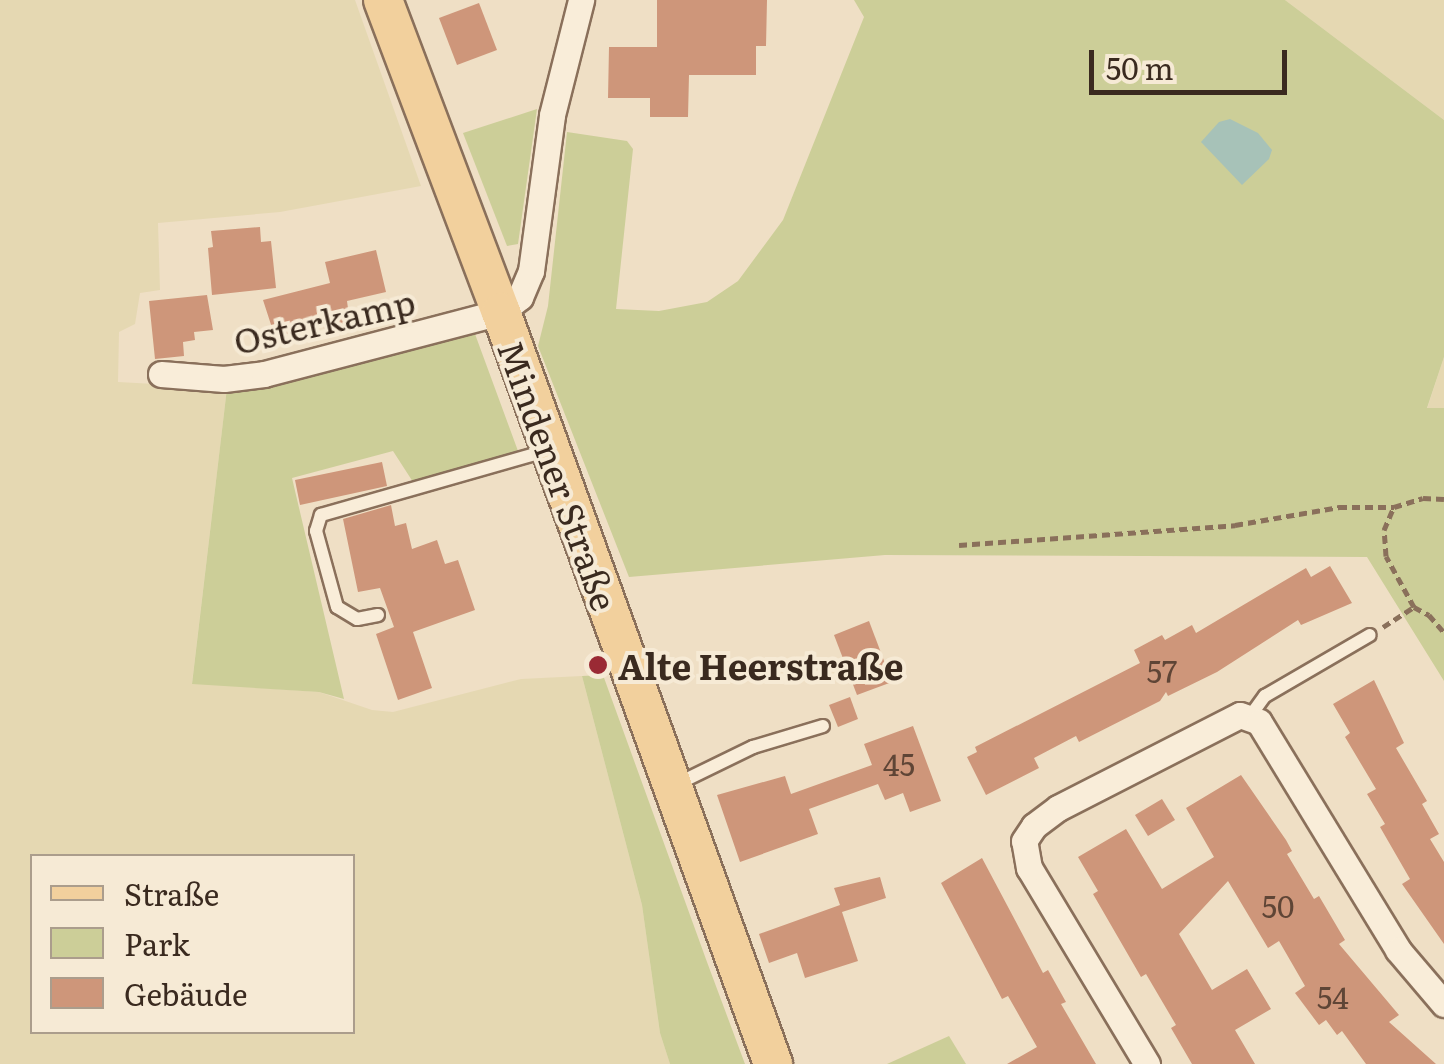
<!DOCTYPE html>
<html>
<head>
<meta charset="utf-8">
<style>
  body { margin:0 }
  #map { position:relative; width:1444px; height:1064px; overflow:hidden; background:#efdfc5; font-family:Literata,serif }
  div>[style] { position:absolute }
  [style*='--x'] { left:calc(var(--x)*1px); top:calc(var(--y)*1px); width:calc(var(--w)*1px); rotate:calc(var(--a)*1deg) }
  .farmland>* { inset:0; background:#e5d8b2 }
  .green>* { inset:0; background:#ccce98 }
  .water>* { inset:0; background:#a7c2b8 }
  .building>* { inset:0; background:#ce967a }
  .path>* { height:5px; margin-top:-2.5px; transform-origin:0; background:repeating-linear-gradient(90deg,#8a705b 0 8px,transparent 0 13px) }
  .roads { filter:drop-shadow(2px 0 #8a705b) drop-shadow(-2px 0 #8a705b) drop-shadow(0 2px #8a705b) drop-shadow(0 -2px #8a705b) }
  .service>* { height:12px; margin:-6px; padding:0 6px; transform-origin:6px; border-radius:6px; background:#f9edd9 }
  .minor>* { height:25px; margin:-12.5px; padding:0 12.5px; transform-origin:12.5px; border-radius:12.5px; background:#f9edd9 }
  .primary>* { height:38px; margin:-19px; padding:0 19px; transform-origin:19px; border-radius:19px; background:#f2d09d }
  .dots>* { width:28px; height:28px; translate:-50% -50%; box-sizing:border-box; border:5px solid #f6ead5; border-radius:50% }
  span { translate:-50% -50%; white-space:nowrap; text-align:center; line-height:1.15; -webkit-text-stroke:8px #f6ead5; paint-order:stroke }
  .number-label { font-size:30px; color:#5f4536 }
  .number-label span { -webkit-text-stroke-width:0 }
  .street-label { font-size:35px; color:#3a2a1f }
  .poi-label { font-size:35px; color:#3a2a1f; font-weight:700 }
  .left { translate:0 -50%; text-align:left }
  .legend { position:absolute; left:30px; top:854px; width:325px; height:180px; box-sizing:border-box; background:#f6ead5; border:2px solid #ab9d8c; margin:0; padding:12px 18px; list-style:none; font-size:30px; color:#3a2a1f }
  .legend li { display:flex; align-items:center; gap:20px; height:50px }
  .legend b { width:50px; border:2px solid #ab9d8c }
  .scale { position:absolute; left:1089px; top:50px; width:198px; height:45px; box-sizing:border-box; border:5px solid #3a2a1f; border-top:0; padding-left:12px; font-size:30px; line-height:35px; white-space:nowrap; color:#3a2a1f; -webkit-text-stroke:8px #f6ead5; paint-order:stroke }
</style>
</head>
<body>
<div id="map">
  <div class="farmland">
    <i style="clip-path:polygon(evenodd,0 0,355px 0,421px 186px,280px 212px,158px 223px,160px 290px,140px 293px,135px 324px,119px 332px,118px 382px,227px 388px,192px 683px,319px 692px,372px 710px,393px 712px,521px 679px,582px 676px,642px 905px,660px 1033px,670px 1064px,0 1064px,0 0,32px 856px,352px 856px,352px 1032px,32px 1032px,32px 856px)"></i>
    <i style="clip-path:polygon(1285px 0,1444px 0,1444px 120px)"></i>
    <i style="clip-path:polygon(1444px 357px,1444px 408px,1427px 409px)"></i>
  </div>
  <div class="green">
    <i style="clip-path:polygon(854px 0,1285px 0,1444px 120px,1444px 357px,1427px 408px,1444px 408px,1444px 681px,1367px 557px,885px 555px,629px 577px,538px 346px,548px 306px,567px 132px,627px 141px,633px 149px,616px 309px,659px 311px,707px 302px,738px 281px,783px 220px,864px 17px)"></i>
    <i style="clip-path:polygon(537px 109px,518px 244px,507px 246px,463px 133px)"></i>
    <i style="clip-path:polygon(475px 334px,518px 451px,413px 482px,393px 451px,292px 478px,344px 699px,319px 692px,192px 684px,227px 388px,285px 381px)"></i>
    <i style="clip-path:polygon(603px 675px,707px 962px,745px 1064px,670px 1064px,660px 1033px,642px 905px,582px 676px)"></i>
    <i style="clip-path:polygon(949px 1036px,966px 1064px,887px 1064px)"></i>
  </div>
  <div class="water">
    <i style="clip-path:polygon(1230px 119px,1258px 133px,1272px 150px,1269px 159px,1242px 185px,1201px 142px,1219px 122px)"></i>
  </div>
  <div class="building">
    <i style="clip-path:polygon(657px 0,767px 0,766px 46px,756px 46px,756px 75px,689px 75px,688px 117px,650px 117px,650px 98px,608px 98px,609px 47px,657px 47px)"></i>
    <i style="clip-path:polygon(479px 3px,497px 50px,457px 65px,439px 18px)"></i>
    <i style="clip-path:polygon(260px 227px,261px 242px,271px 241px,276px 288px,212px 295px,208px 248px,213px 247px,211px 231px)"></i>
    <i style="clip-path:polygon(376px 250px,386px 292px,347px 301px,351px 331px,326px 338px,323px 325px,275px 337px,263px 300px,330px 283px,325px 262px)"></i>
    <i style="clip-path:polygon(207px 295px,213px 330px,194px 332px,195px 340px,183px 342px,184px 356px,155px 359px,149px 301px)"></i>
    <i style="clip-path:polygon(382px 462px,387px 486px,300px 505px,295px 480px)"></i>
    <i style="clip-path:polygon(391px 505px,395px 526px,406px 523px,412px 549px,437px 540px,445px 564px,458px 560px,475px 610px,413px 632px,432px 688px,398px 700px,376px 634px,394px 627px,380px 588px,358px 592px,343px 519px)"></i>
    <i style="clip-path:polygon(1330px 566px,1352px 603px,1301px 625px,1298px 620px,1217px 672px,1168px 696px,1166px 692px,1160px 701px,1079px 742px,1076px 736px,1034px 758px,1039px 768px,986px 795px,967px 757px,977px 752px,975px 747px,1140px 663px,1134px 650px,1162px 635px,1165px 640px,1192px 625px,1196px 633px,1306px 568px,1311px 577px)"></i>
    <i style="clip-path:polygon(869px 621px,892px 682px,857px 695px,834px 635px)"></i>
    <i style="clip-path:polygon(1374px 680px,1404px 743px,1396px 748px,1427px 801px,1422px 804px,1439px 834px,1430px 839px,1444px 862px,1444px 944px,1402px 884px,1410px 879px,1380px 827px,1385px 824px,1367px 794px,1376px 789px,1345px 737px,1350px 733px,1333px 704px)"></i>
    <i style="clip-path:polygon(850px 697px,858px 719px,838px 727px,829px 705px)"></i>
    <i style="clip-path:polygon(913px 726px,941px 801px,910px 812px,903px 793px,885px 800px,878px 784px,809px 809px,818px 834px,740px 862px,717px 795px,785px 776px,791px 794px,872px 765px,864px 744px)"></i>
    <i style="clip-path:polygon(1241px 775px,1286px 840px,1292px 851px,1287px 854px,1314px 899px,1319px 896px,1339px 930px,1345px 940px,1339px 944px,1399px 1015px,1389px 1022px,1436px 1064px,1366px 1064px,1342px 1031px,1337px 1035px,1326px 1020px,1319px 1025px,1295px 993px,1305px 986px,1279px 941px,1268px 948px,1228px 881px,1179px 934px,1212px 990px,1247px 969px,1271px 1009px,1235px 1030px,1255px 1064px,1192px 1064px,1171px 1028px,1176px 1025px,1146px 974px,1141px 977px,1093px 894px,1098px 891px,1078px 857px,1126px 829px,1162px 889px,1214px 857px,1186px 808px)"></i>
    <i style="clip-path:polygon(1162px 799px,1175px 820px,1148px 836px,1135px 815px)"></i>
    <i style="clip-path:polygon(982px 858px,1043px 973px,1048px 970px,1066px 1002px,1061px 1004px,1096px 1064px,1007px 1064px,1037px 1047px,1008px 996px,1002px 999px,941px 883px)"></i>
    <i style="clip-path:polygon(880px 877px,886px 898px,842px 912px,858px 961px,805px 978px,797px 953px,769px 963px,759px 934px,840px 905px,834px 888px)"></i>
  </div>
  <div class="path">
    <i style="--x:959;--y:545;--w:277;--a:-4.1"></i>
    <i style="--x:1235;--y:525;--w:106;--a:-9.8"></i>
    <i style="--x:1339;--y:507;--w:55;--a:0"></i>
    <i style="--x:1414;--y:607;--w:58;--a:-118.8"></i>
    <i style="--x:1386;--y:556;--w:26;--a:-94"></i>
    <i style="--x:1384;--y:530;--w:25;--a:-67"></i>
    <i style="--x:1394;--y:507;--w:30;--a:-17"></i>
    <i style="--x:1423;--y:498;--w:21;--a:3"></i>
    <i style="--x:1383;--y:627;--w:37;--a:-33"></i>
    <i style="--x:1414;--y:607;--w:17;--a:28"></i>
    <i style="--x:1429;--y:615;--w:23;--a:49"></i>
  </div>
  <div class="roads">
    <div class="service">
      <i style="--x:378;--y:615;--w:21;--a:169"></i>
      <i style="--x:357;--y:619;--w:23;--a:-149"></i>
      <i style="--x:337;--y:607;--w:79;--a:-105.4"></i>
      <i style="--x:316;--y:531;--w:17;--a:-73"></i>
      <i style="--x:321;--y:515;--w:233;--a:-15.9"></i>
      <i style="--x:1251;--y:715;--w:24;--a:-54"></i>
      <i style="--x:1265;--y:696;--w:121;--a:-30.2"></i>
      <i style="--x:677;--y:784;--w:85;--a:-26"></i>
      <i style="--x:753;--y:747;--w:73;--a:-16.7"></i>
    </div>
    <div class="minor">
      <i style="--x:161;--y:374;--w:63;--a:4.5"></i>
      <i style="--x:224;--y:379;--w:40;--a:-7.1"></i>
      <i style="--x:264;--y:374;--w:245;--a:-14.7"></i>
      <i style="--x:501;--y:312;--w:24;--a:-38"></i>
      <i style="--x:520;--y:297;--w:28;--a:-67"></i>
      <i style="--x:531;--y:271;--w:157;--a:-82.3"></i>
      <i style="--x:552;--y:115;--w:119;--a:-75.8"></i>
      <i style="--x:1147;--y:1064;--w:229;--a:-121"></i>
      <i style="--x:1029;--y:868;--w:27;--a:-100"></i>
      <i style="--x:1024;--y:841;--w:18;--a:-56"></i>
      <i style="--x:1034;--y:826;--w:30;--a:-37"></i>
      <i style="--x:1058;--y:808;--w:204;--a:-27.1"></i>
      <i style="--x:1240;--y:715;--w:20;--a:20"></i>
      <i style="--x:1259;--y:722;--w:267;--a:58.6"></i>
      <i style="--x:1398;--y:950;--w:71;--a:49.6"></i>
    </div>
    <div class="primary">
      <i style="--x:383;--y:0;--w:334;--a:69.3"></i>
      <i style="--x:501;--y:312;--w:800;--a:70.11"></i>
    </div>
  </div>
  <div class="dots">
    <i style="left:598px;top:665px;background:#9a2a34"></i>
  </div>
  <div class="number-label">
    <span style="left:1162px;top:670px">57</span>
    <span style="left:899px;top:763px">45</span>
    <span style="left:1278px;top:905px">50</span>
    <span style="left:1333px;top:996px">54</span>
  </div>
  <div class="street-label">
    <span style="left:324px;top:320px;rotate:-13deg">Osterkamp</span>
    <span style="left:559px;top:475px;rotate:70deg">Mindener Straße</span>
  </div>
  <div class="poi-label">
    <span class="left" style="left:618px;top:665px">Alte Heerstraße</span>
  </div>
  <ul class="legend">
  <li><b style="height:12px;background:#f2d09d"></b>Straße</li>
  <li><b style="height:28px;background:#ccce98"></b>Park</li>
  <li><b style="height:28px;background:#ce967a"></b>Gebäude</li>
  </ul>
  <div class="scale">50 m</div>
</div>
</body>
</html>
